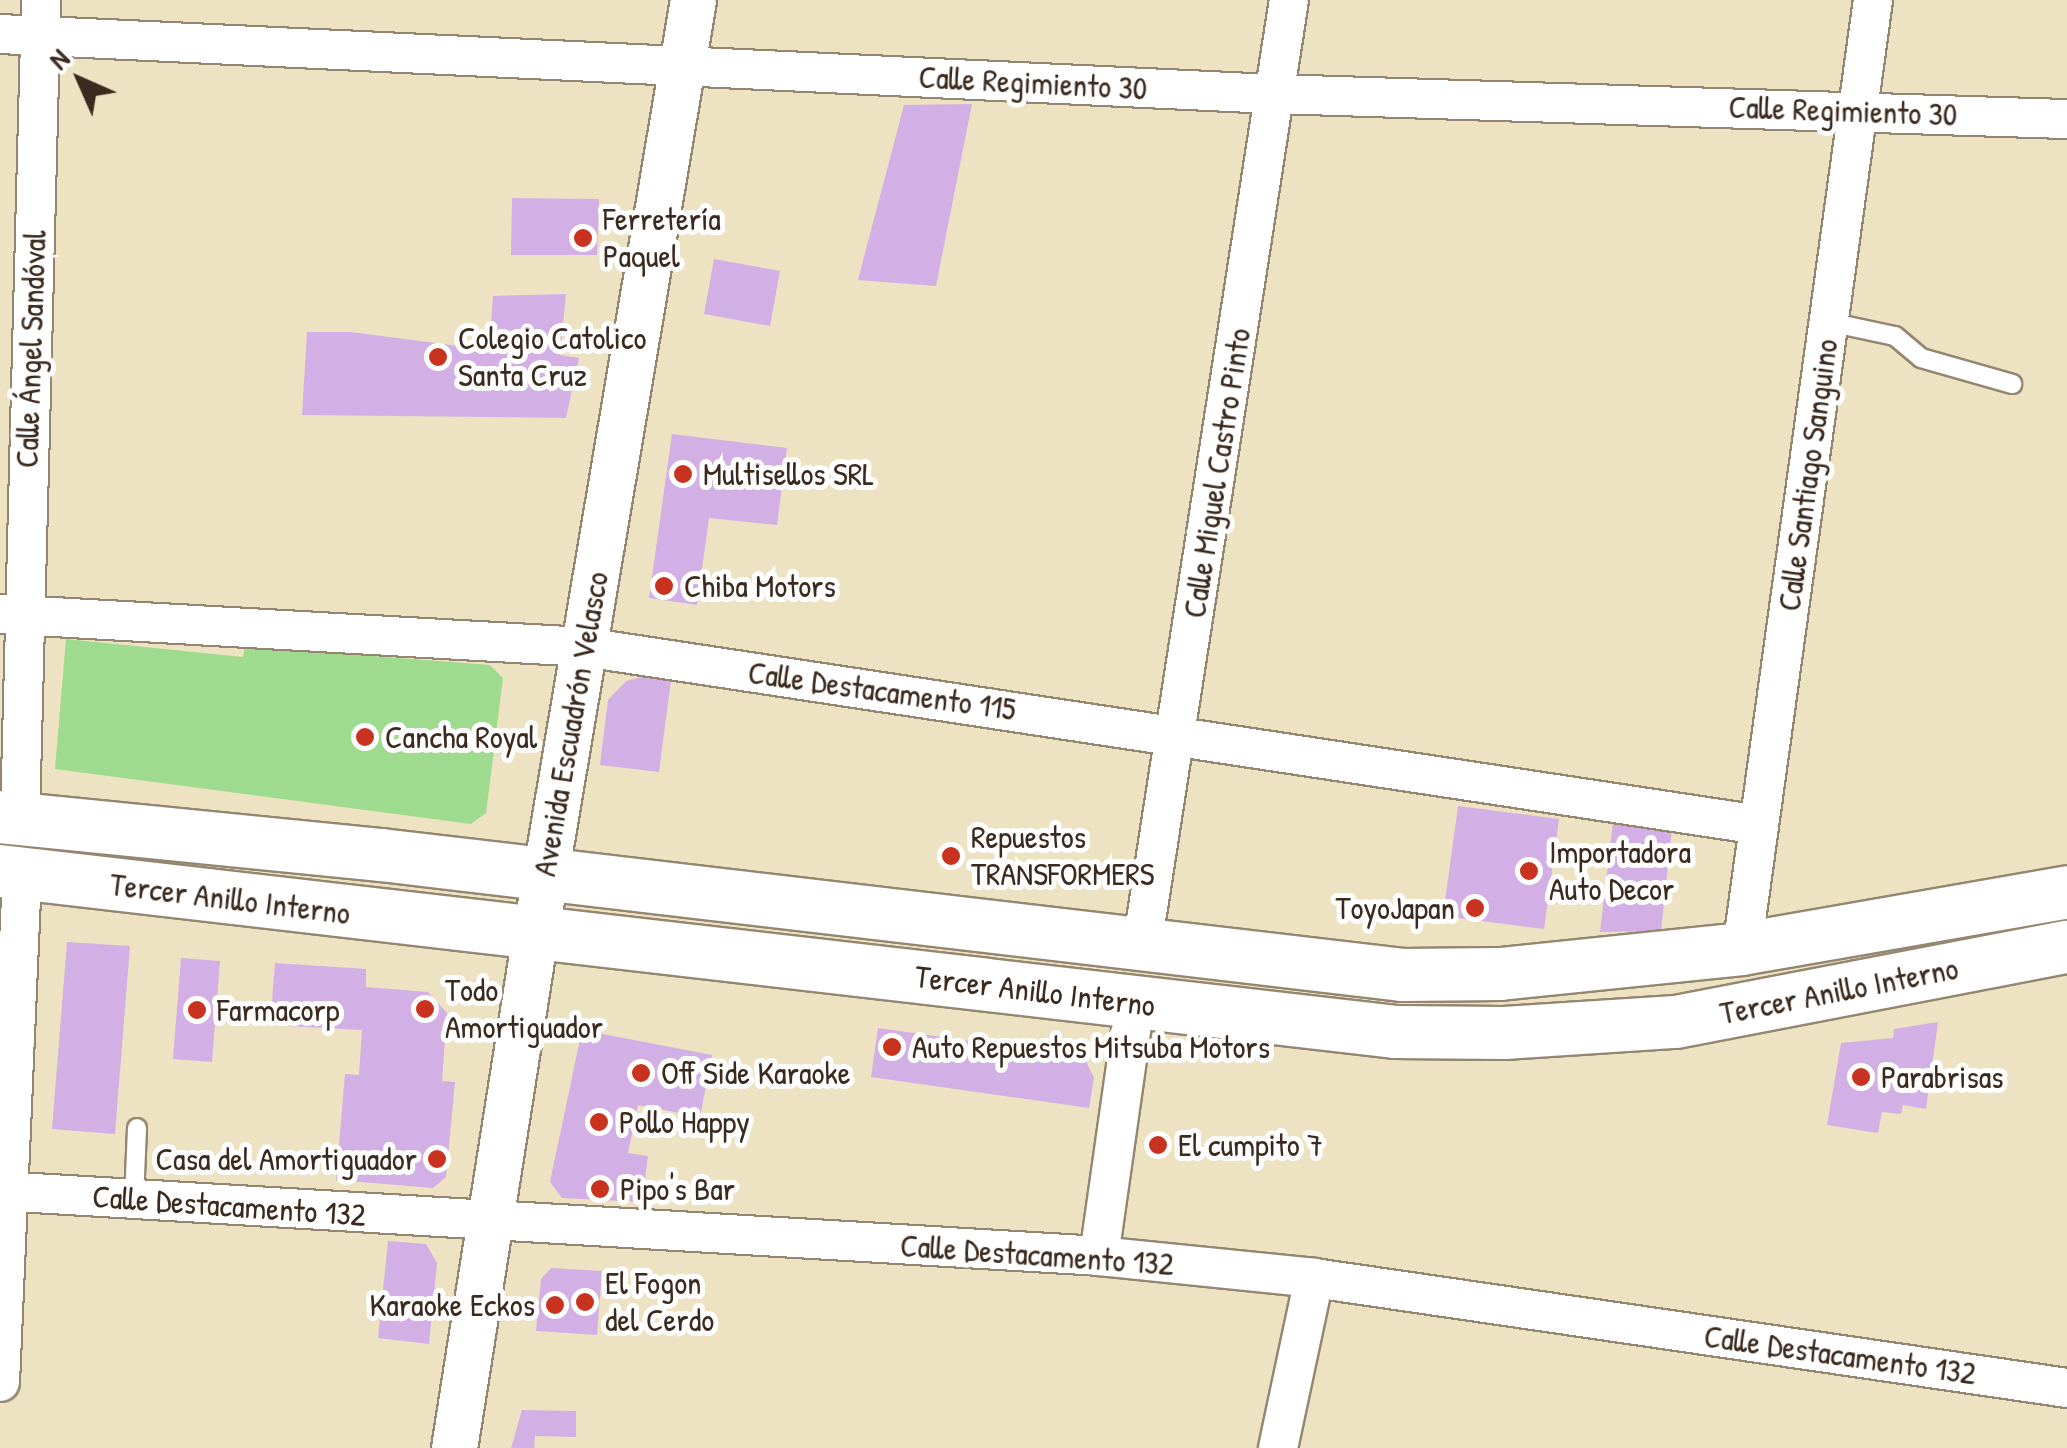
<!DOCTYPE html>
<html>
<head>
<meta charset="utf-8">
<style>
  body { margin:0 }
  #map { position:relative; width:2067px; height:1448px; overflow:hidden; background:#ede2c2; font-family:"Patrick Hand",sans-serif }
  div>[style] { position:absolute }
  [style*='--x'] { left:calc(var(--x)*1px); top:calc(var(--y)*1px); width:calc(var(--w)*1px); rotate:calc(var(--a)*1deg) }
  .green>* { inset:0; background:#9fdb8f }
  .building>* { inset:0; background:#d2b0e6 }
  .roads { filter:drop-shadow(2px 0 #948670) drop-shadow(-2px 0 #948670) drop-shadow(0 2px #948670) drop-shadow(0 -2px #948670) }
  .service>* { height:18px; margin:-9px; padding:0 9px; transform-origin:9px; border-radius:9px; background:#fff }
  .minor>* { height:38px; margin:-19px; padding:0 19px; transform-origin:19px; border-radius:19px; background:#fff }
  .tertiary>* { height:45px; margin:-22.5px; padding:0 22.5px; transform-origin:22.5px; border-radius:22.5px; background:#fff }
  .secondary>* { height:52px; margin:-26px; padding:0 26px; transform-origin:26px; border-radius:26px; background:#fff }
  .dots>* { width:28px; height:28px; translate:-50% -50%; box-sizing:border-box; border:5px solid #fff; border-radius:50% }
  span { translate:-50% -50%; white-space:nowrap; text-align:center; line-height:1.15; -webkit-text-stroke:10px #fff; paint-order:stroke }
  .street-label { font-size:32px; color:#3b2a1e }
  .poi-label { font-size:32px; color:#3b2a1e }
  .left { translate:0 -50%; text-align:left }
  .right { translate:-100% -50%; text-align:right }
  .north { position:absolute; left:30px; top:30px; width:100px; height:100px; -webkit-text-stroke:8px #fff; paint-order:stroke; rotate:315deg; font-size:28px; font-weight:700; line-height:40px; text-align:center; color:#3b2a1e }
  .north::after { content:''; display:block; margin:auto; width:35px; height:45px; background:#3b2a1e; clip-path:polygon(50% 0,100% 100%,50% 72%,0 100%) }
</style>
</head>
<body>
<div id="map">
  <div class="green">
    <i style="clip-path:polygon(66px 639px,243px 657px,245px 646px,490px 665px,503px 678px,486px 813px,471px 824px,55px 769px)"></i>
  </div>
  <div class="building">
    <i style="clip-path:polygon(972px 104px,936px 286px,858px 280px,904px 105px)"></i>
    <i style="clip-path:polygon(512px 198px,599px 199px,597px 255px,511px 255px)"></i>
    <i style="clip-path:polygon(714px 259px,780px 271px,770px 326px,704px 314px)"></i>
    <i style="clip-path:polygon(566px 294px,560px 355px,579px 358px,566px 418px,302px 415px,307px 332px,351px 332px,489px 350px,493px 296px)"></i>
    <i style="clip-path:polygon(672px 434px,787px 448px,777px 525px,709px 518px,697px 605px,649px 598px)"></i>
    <i style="clip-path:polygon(642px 677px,671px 680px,659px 772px,600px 765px,608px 700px,626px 681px)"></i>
    <i style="clip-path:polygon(1458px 806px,1559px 819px,1544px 929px,1443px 916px)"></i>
    <i style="clip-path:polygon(1613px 822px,1672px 829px,1661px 931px,1600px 932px)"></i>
    <i style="clip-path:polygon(67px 942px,130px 946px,115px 1134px,52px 1129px)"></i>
    <i style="clip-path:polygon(181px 958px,220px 961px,212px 1062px,173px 1059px)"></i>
    <i style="clip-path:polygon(275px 963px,366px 969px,366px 987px,428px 992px,447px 1013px,442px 1081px,455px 1082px,446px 1177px,433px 1188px,336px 1180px,345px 1074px,359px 1075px,362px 1030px,270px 1025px)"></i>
    <i style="clip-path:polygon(1938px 1022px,1926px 1109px,1903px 1105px,1901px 1114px,1882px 1112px,1878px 1133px,1827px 1125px,1841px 1043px,1893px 1038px,1894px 1029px)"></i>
    <i style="clip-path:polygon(878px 1028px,1084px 1057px,1094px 1078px,1089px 1108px,871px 1077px)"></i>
    <i style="clip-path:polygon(582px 1030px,712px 1055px,700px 1117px,638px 1105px,628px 1153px,648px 1156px,642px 1202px,562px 1198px,550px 1182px)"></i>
    <i style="clip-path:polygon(388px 1241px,426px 1244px,437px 1263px,429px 1344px,378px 1338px)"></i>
    <i style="clip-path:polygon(551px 1268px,602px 1271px,597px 1335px,536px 1331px,541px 1279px)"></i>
    <i style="clip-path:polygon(522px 1410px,576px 1411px,576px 1437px,535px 1436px,534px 1448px,511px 1448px)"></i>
  </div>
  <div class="roads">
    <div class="service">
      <i style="--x:1829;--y:322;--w:67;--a:12"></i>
      <i style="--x:1895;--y:336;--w:34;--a:40"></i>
      <i style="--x:1921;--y:358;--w:95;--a:15.9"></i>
      <i style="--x:134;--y:1200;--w:72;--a:-87.6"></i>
    </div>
    <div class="minor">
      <i style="--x:0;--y:34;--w:1275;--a:2.7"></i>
      <i style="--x:1274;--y:94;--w:793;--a:1.81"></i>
      <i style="--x:0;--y:614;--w:585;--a:3.23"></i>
      <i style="--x:584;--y:647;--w:1188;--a:8.61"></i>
      <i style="--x:20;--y:818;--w:818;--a:-88.53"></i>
      <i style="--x:1142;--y:946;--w:957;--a:-81.17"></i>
      <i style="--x:1742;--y:949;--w:958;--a:-82.14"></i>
      <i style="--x:0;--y:1191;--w:1101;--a:3.38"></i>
      <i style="--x:1099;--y:1256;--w:216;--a:5.8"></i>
      <i style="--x:1314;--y:1278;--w:761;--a:8.31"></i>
      <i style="--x:1099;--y:1256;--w:256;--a:-81.9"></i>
      <i style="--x:0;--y:1382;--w:508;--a:-87.52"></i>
      <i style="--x:1278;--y:1448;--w:174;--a:-78"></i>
    </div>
    <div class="tertiary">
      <i style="--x:454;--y:1448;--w:519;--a:-81.03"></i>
      <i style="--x:535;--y:935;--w:948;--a:-80.41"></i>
    </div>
    <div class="secondary">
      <i style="--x:0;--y:817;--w:383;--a:5.7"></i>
      <i style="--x:381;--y:855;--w:1028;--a:6.7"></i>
      <i style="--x:1402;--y:975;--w:98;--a:-0.6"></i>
      <i style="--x:1500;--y:974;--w:243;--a:-5.9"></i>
      <i style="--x:1742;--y:949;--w:330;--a:-9.9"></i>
      <i style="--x:0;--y:871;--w:1404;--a:6.58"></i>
      <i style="--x:1395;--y:1032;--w:109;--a:0.5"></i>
      <i style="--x:1504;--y:1033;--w:172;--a:-3.7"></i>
      <i style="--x:1676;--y:1022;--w:398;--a:-10.9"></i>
    </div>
  </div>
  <div class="dots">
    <i style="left:583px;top:238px;background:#c8321e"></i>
    <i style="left:438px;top:357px;background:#c8321e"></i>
    <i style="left:683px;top:474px;background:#c8321e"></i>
    <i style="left:664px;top:586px;background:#c8321e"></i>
    <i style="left:365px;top:737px;background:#c8321e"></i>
    <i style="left:951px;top:856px;background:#c8321e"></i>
    <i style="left:1529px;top:871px;background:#c8321e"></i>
    <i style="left:1475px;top:908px;background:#c8321e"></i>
    <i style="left:425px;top:1009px;background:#c8321e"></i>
    <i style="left:197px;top:1010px;background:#c8321e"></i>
    <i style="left:892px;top:1047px;background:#c8321e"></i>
    <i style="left:641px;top:1073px;background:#c8321e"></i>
    <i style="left:1861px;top:1077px;background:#c8321e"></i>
    <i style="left:599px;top:1122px;background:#c8321e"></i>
    <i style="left:1158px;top:1145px;background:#c8321e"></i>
    <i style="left:437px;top:1159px;background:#c8321e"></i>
    <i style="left:600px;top:1189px;background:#c8321e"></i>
    <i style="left:585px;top:1302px;background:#c8321e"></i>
    <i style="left:555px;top:1305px;background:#c8321e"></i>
  </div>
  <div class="street-label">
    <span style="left:1033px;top:83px;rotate:3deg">Calle Regimiento 30</span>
    <span style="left:1843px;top:111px;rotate:2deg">Calle Regimiento 30</span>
    <span style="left:31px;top:349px;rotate:-88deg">Calle Ángel Sandóval</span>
    <span style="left:1217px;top:473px;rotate:-81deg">Calle Miguel Castro Pinto</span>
    <span style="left:1808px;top:475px;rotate:-82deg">Calle Santiago Sanguino</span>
    <span style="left:882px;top:691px;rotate:8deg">Calle Destacamento 115</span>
    <span style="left:571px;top:724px;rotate:-80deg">Avenida Escuadrón Velasco</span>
    <span style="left:230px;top:899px;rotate:7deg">Tercer Anillo Interno</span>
    <span style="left:1035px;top:991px;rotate:7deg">Tercer Anillo Interno</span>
    <span style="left:1839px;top:991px;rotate:-11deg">Tercer Anillo Interno</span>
    <span style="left:229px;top:1206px;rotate:4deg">Calle Destacamento 132</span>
    <span style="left:1037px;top:1255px;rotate:4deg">Calle Destacamento 132</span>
    <span style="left:1840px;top:1355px;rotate:8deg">Calle Destacamento 132</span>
  </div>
  <div class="poi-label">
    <span class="left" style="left:603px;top:238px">Ferretería<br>Paquel</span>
    <span class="left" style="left:458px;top:357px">Colegio Catolico<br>Santa Cruz</span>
    <span class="left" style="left:703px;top:474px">Multisellos SRL</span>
    <span class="left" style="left:684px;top:586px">Chiba Motors</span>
    <span class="left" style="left:385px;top:737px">Cancha Royal</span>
    <span class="left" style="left:971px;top:856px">Repuestos<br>TRANSFORMERS</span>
    <span class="left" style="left:1549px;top:871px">Importadora<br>Auto Decor</span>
    <span class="right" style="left:1455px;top:908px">ToyoJapan</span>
    <span class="left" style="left:445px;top:1009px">Todo<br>Amortiguador</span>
    <span class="left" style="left:217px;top:1010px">Farmacorp</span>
    <span class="left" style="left:912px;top:1047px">Auto Repuestos Mitsuba Motors</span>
    <span class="left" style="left:661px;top:1073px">Off Side Karaoke</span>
    <span class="left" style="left:1881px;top:1077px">Parabrisas</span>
    <span class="left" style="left:619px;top:1122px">Pollo Happy</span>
    <span class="left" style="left:1178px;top:1145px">El cumpito 7</span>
    <span class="right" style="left:417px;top:1159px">Casa del Amortiguador</span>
    <span class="left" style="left:620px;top:1189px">Pipo's Bar</span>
    <span class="left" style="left:605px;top:1302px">El Fogon<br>del Cerdo</span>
    <span class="right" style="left:535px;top:1305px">Karaoke Eckos</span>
  </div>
  <div class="north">N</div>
</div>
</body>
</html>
